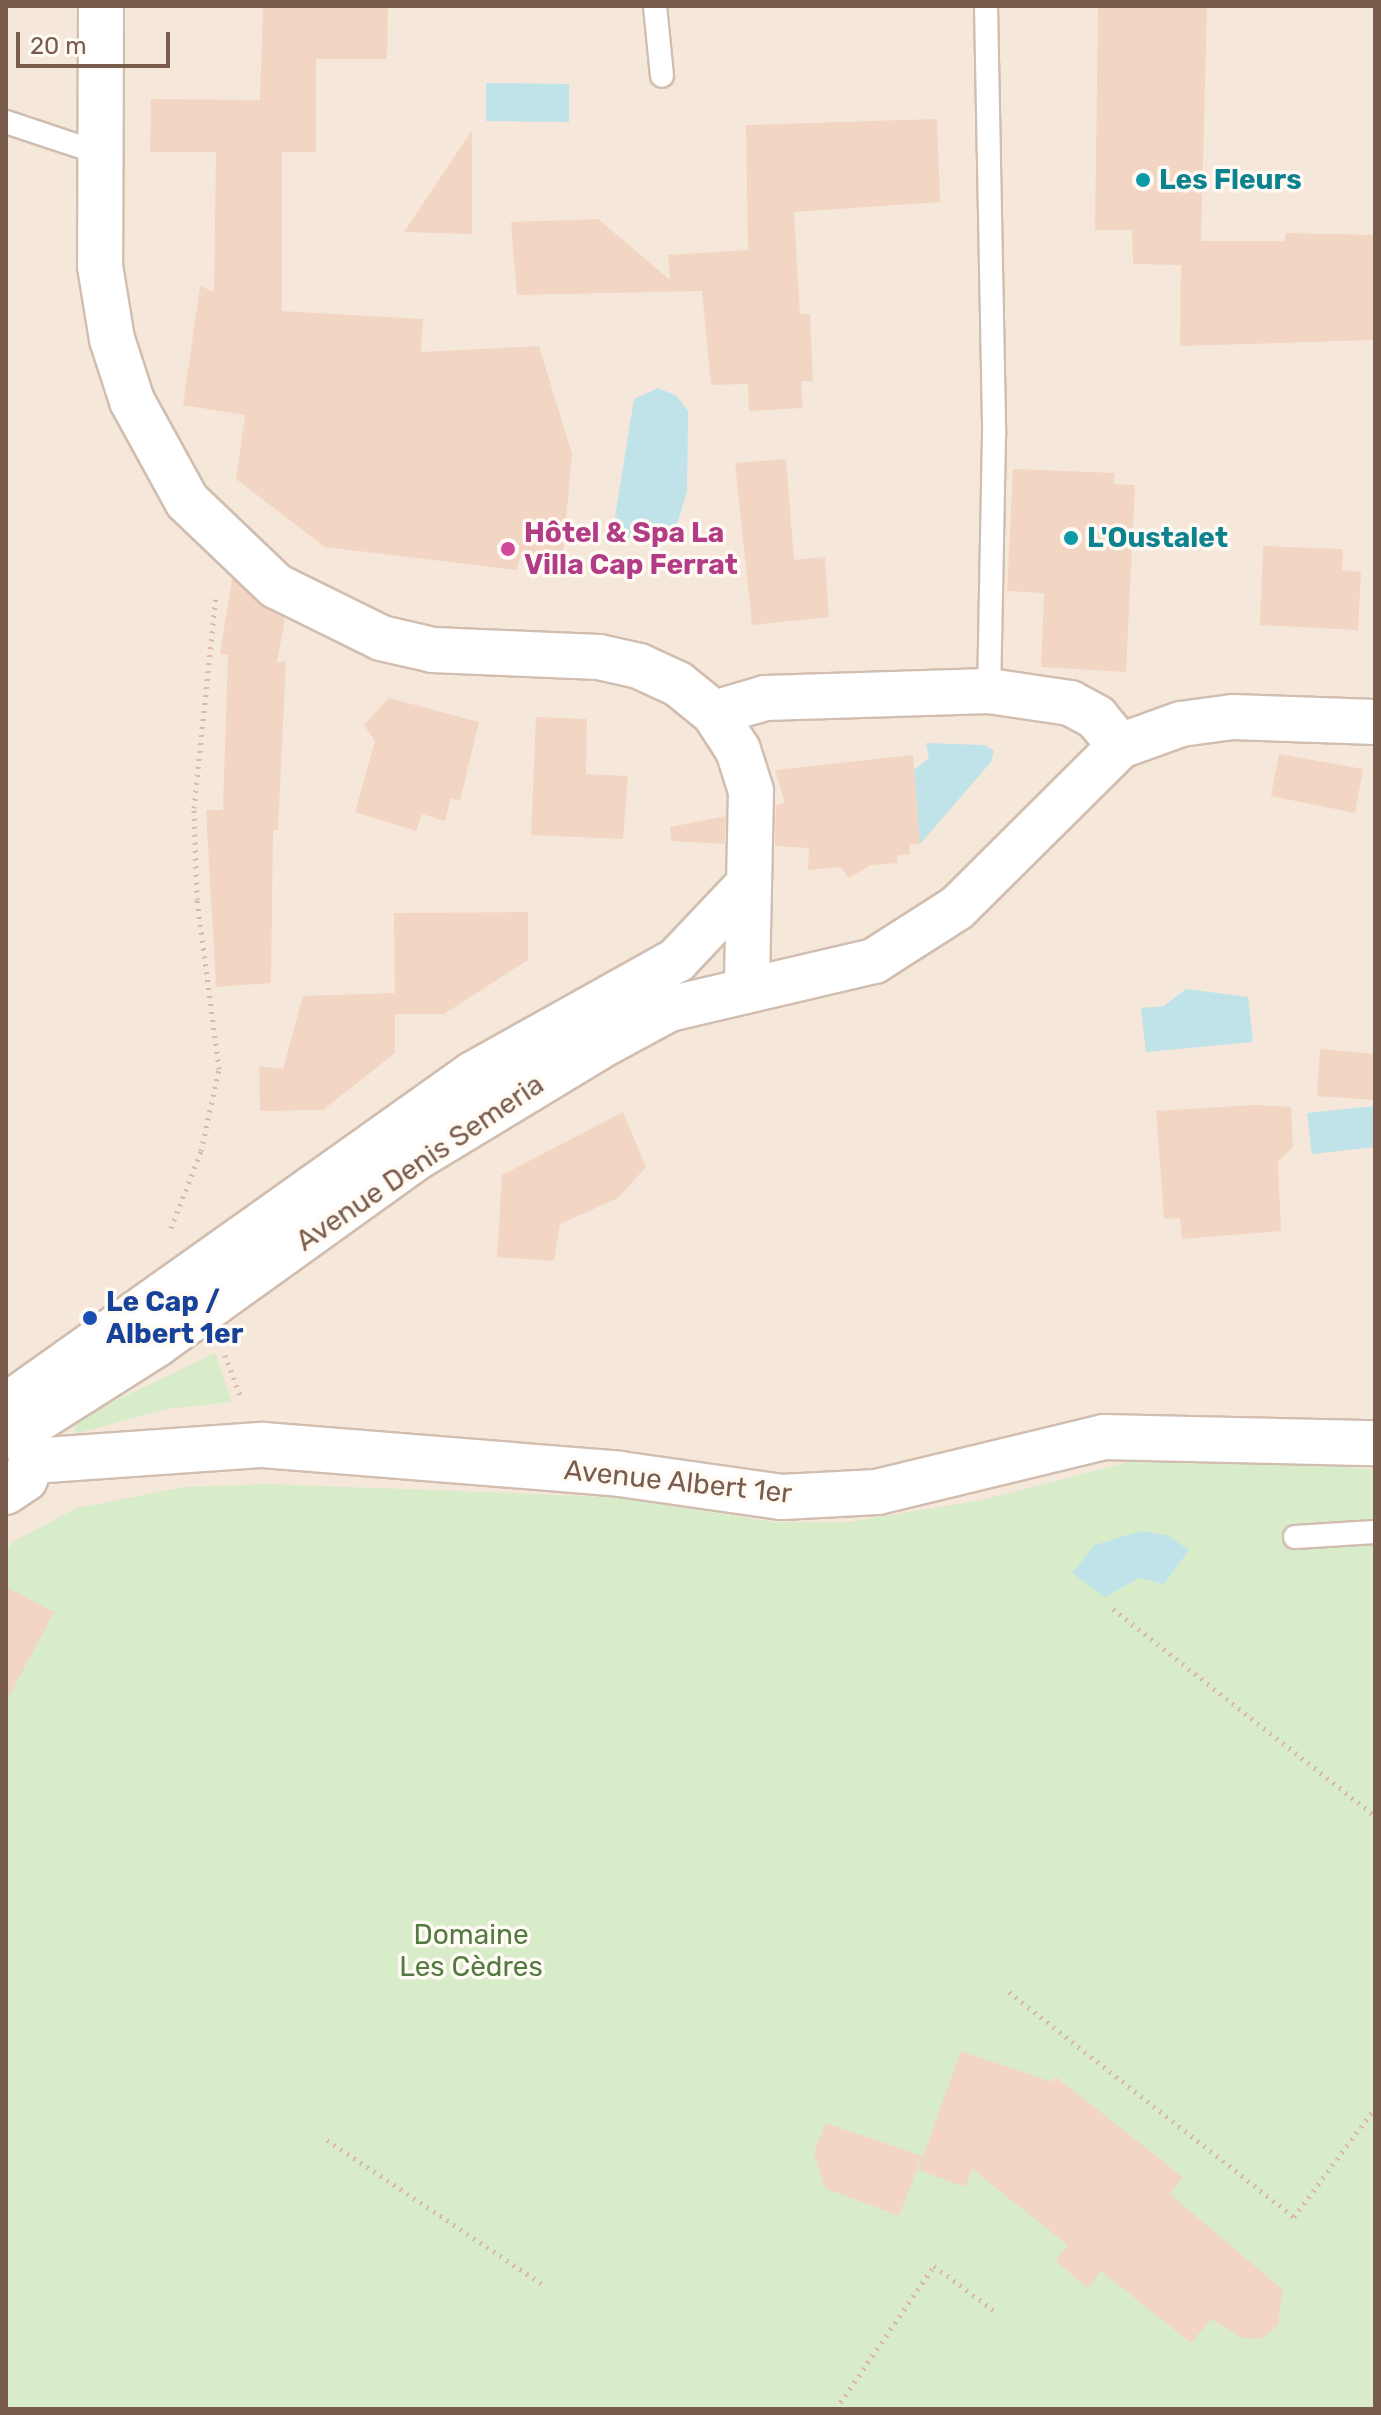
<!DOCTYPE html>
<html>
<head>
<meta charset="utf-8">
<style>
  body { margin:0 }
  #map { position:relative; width:1381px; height:2415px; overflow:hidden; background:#fdf6ec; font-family:Rubik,sans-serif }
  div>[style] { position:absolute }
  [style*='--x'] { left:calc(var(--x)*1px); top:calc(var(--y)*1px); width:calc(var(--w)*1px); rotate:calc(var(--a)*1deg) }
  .residential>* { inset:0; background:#f5e8da }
  .green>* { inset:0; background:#d8ecc9 }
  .water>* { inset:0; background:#bfe3e8 }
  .building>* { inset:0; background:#f3d5c3 }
  .path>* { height:5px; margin-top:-2.5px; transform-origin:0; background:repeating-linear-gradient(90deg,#d9b8a5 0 2px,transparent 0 8px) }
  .roads { filter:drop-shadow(2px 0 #d1beb0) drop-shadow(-2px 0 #d1beb0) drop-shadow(0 2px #d1beb0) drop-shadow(0 -2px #d1beb0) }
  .service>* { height:22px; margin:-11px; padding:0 11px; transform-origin:11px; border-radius:11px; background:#fff }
  .minor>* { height:44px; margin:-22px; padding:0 22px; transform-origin:22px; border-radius:22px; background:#fff }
  .tertiary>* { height:44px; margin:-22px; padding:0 22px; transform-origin:22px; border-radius:22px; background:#fff }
  .secondary>* { height:44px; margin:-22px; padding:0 22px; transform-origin:22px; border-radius:22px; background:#fff }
  .dots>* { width:22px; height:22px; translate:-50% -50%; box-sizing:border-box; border:4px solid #fffaf3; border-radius:50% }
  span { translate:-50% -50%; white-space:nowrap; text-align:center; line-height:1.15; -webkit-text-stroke:7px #fffaf3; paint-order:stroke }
  .culture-label { font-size:28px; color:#0d838f; font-weight:700 }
  .left { translate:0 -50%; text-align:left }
  .hotel-label { font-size:28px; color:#b23c85; font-weight:700 }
  .street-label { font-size:28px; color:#7a5c4d }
  .transit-label { font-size:28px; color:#164399; font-weight:700 }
  .park-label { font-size:28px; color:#537a41 }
  .frame { position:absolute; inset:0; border:8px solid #7a5c4d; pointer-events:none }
  .scale { position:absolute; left:16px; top:32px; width:154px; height:36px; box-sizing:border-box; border:4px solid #7a5c4d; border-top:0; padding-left:10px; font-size:24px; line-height:28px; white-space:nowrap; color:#7a5c4d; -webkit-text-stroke:6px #fffaf3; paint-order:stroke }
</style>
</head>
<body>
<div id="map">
  <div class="residential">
    <i style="clip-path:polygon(6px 6px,1375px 6px,1375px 2409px,6px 2409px)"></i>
  </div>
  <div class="green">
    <i style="clip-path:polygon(215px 1353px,232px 1402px,167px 1409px,74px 1434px,77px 1419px)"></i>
    <i style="clip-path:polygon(1129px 1462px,1305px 1462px,1375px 1470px,1375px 2409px,6px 2409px,6px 1552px,12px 1542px,77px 1508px,185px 1487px,267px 1484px,615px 1497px,774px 1522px,848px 1522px,982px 1500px)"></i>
  </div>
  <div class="water">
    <i style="clip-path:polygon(486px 83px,569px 84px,569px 122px,486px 121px)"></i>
    <i style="clip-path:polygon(658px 388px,677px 396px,688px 411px,687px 492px,675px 530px,659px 541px,639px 543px,625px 536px,615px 517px,634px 399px)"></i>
    <i style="clip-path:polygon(926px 743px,984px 745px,994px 751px,991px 762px,920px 844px,914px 770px,929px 758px)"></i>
    <i style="clip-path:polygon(1186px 989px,1248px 997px,1253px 1042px,1146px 1052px,1141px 1008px,1164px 1006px)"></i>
    <i style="clip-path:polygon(1375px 1106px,1375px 1147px,1312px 1154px,1307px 1113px)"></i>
    <i style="clip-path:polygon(1141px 1531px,1167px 1535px,1189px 1550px,1164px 1584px,1139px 1578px,1105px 1597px,1072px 1573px,1095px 1545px)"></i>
  </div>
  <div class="building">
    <i style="clip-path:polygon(263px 6px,388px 6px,387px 59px,316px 59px,316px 152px,282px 152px,282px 311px,423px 319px,421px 352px,539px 346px,572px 454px,562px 564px,520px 557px,517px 570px,325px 547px,236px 479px,245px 415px,183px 405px,200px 286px,214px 292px,216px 152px,150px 152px,151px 99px,260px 100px)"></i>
    <i style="clip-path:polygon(1098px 6px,1207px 6px,1201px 241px,1285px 241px,1285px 233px,1375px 235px,1375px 340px,1180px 346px,1181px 265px,1133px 264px,1132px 230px,1095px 230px)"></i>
    <i style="clip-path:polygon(937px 119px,940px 202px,794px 212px,800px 314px,810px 314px,813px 381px,801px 381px,803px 408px,749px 411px,748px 384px,711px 385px,702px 291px,517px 295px,511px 222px,598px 219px,670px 280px,668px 255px,748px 250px,746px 125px)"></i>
    <i style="clip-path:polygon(472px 130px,472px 234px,404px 232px)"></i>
    <i style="clip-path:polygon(786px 459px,794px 560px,825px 557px,829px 617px,752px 625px,735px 463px)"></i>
    <i style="clip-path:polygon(1013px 469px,1115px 473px,1114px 484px,1135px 485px,1126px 672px,1041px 667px,1044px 593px,1007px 591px)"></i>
    <i style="clip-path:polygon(1263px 546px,1343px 549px,1342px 570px,1361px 572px,1358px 630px,1260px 625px)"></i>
    <i style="clip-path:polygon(232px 579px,285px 618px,277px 663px,286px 661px,278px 830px,273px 830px,271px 983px,216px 987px,206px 810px,223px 810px,228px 655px,220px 654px)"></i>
    <i style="clip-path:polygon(389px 698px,479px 722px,460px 801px,451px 798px,445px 821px,422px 814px,416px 831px,355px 812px,375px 741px,364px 725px)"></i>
    <i style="clip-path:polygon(536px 717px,587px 719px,586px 774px,628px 776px,623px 839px,531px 835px)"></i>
    <i style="clip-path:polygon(1279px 754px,1363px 769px,1355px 813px,1271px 796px)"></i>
    <i style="clip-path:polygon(913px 755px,920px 844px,909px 845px,910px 854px,897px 856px,897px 863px,871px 865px,849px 878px,840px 867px,808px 870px,809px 848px,775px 846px,776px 805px,785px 803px,775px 770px)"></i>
    <i style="clip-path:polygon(726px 816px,725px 844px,671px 841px,670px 827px)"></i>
    <i style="clip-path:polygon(528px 912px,528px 960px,444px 1014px,395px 1014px,394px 913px)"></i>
    <i style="clip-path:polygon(395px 993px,395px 1053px,323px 1110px,260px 1111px,259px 1066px,283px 1069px,303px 996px)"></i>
    <i style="clip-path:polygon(1320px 1049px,1375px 1054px,1375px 1100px,1317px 1096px)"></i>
    <i style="clip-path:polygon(1254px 1105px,1291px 1107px,1293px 1147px,1278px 1162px,1281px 1231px,1182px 1239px,1180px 1218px,1164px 1219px,1156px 1111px)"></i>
    <i style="clip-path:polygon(623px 1112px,646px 1167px,618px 1198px,560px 1224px,554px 1261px,497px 1257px,502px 1175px)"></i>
    <i style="clip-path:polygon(6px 1587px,54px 1612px,6px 1702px)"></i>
    <i style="clip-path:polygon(961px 2051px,1052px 2082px,1056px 2077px,1183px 2177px,1170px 2194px,1283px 2290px,1278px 2325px,1263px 2338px,1245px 2339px,1211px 2319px,1191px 2343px,1101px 2271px,1088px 2288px,1055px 2261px,1068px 2245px,972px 2169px,965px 2187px,918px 2170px)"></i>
    <i style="clip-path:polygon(826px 2123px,922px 2156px,899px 2216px,825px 2188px,814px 2152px)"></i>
  </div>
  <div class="path">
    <i style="--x:171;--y:1228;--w:83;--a:-68.7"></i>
    <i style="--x:201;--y:1151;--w:84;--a:-77.6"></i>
    <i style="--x:219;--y:1069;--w:170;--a:-97.4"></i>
    <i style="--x:197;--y:900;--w:92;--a:-91.9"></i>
    <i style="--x:194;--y:808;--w:213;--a:-84.1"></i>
    <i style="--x:225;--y:1355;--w:46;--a:69.6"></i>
    <i style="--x:1113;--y:1609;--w:334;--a:38.3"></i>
    <i style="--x:1009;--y:1992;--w:363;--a:38.3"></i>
    <i style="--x:1294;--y:2217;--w:136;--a:-53.4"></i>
    <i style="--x:327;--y:2140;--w:261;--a:33.8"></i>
    <i style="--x:836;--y:2409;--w:173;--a:-55.6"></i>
    <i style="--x:934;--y:2266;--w:74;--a:36.7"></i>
  </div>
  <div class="roads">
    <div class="service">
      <i style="--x:655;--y:6;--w:70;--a:84.3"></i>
      <i style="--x:986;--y:6;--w:429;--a:88.9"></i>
      <i style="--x:994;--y:435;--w:256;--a:91.1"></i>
      <i style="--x:6;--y:122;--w:98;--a:18.4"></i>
      <i style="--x:1295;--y:1537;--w:80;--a:-3.6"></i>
    </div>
    <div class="minor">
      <i style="--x:714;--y:713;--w:53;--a:-16.4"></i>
      <i style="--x:765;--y:698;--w:224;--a:-1.8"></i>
      <i style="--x:989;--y:691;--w:82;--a:8.4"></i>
      <i style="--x:1070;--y:703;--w:30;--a:28"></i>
      <i style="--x:1096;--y:717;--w:38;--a:50"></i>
    </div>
    <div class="tertiary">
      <i style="--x:32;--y:1461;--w:232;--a:-4"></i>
      <i style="--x:263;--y:1445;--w:358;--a:4.6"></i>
      <i style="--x:620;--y:1474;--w:164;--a:8.1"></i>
      <i style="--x:782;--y:1497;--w:95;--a:-3"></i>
      <i style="--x:877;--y:1492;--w:234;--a:-13.6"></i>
      <i style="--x:1104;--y:1437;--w:271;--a:1.3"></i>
    </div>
    <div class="secondary">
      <i style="--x:101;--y:6;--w:260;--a:90.2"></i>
      <i style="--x:100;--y:266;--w:74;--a:80.7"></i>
      <i style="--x:112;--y:339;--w:65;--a:72.1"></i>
      <i style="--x:132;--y:401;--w:114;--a:61.2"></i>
      <i style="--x:187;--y:501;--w:123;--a:43.7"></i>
      <i style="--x:276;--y:586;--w:117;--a:26.3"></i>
      <i style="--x:381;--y:638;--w:53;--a:13"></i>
      <i style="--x:433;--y:650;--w:166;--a:2.4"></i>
      <i style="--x:599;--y:657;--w:41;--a:12.7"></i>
      <i style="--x:639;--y:666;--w:43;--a:24.8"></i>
      <i style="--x:678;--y:684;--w:46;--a:38.9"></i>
      <i style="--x:714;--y:713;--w:44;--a:57"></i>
      <i style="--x:738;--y:750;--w:43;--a:72.4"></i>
      <i style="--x:751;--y:791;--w:199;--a:91.2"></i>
      <i style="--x:6;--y:1406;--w:573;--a:-35.41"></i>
      <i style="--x:473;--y:1074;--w:234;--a:-29.2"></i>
      <i style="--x:677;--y:960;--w:102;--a:-46.6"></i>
      <i style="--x:6;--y:1419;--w:20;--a:30"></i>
      <i style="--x:23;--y:1429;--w:33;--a:74"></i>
      <i style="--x:32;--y:1461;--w:19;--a:111"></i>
      <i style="--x:25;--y:1479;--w:23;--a:146"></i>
      <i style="--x:23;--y:1429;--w:159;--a:-32.4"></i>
      <i style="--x:157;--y:1344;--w:319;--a:-35.7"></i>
      <i style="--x:416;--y:1158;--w:214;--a:-31.2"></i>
      <i style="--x:599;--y:1047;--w:80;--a:-28.5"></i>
      <i style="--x:669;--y:1009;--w:211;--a:-13.2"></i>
      <i style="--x:874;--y:961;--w:98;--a:-32.6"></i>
      <i style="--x:957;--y:908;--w:230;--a:-44.8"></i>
      <i style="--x:1120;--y:746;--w:65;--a:-19.8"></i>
      <i style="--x:1181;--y:724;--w:52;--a:-7.7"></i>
      <i style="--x:1233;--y:717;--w:142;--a:2"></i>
    </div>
  </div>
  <div class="dots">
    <i style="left:1143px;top:180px;background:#0f9aa8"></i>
    <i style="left:1071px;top:538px;background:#0f9aa8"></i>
    <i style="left:508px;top:549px;background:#d1479c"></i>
    <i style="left:90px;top:1318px;background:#1a4fb4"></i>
  </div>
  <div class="culture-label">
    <span class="left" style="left:1159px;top:180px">Les Fleurs</span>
    <span class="left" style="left:1087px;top:538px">L'Oustalet</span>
  </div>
  <div class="hotel-label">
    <span class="left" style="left:524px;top:549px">Hôtel &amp; Spa La<br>Villa Cap Ferrat</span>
  </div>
  <div class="street-label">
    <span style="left:420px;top:1163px;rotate:-34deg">Avenue Denis Semeria</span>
    <span style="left:678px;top:1482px;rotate:6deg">Avenue Albert 1er</span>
  </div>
  <div class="transit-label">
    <span class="left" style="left:106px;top:1318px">Le Cap /<br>Albert 1er</span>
  </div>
  <div class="park-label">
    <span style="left:471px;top:1951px">Domaine<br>Les Cèdres</span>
  </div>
  <div class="frame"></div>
  <div class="scale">20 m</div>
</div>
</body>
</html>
